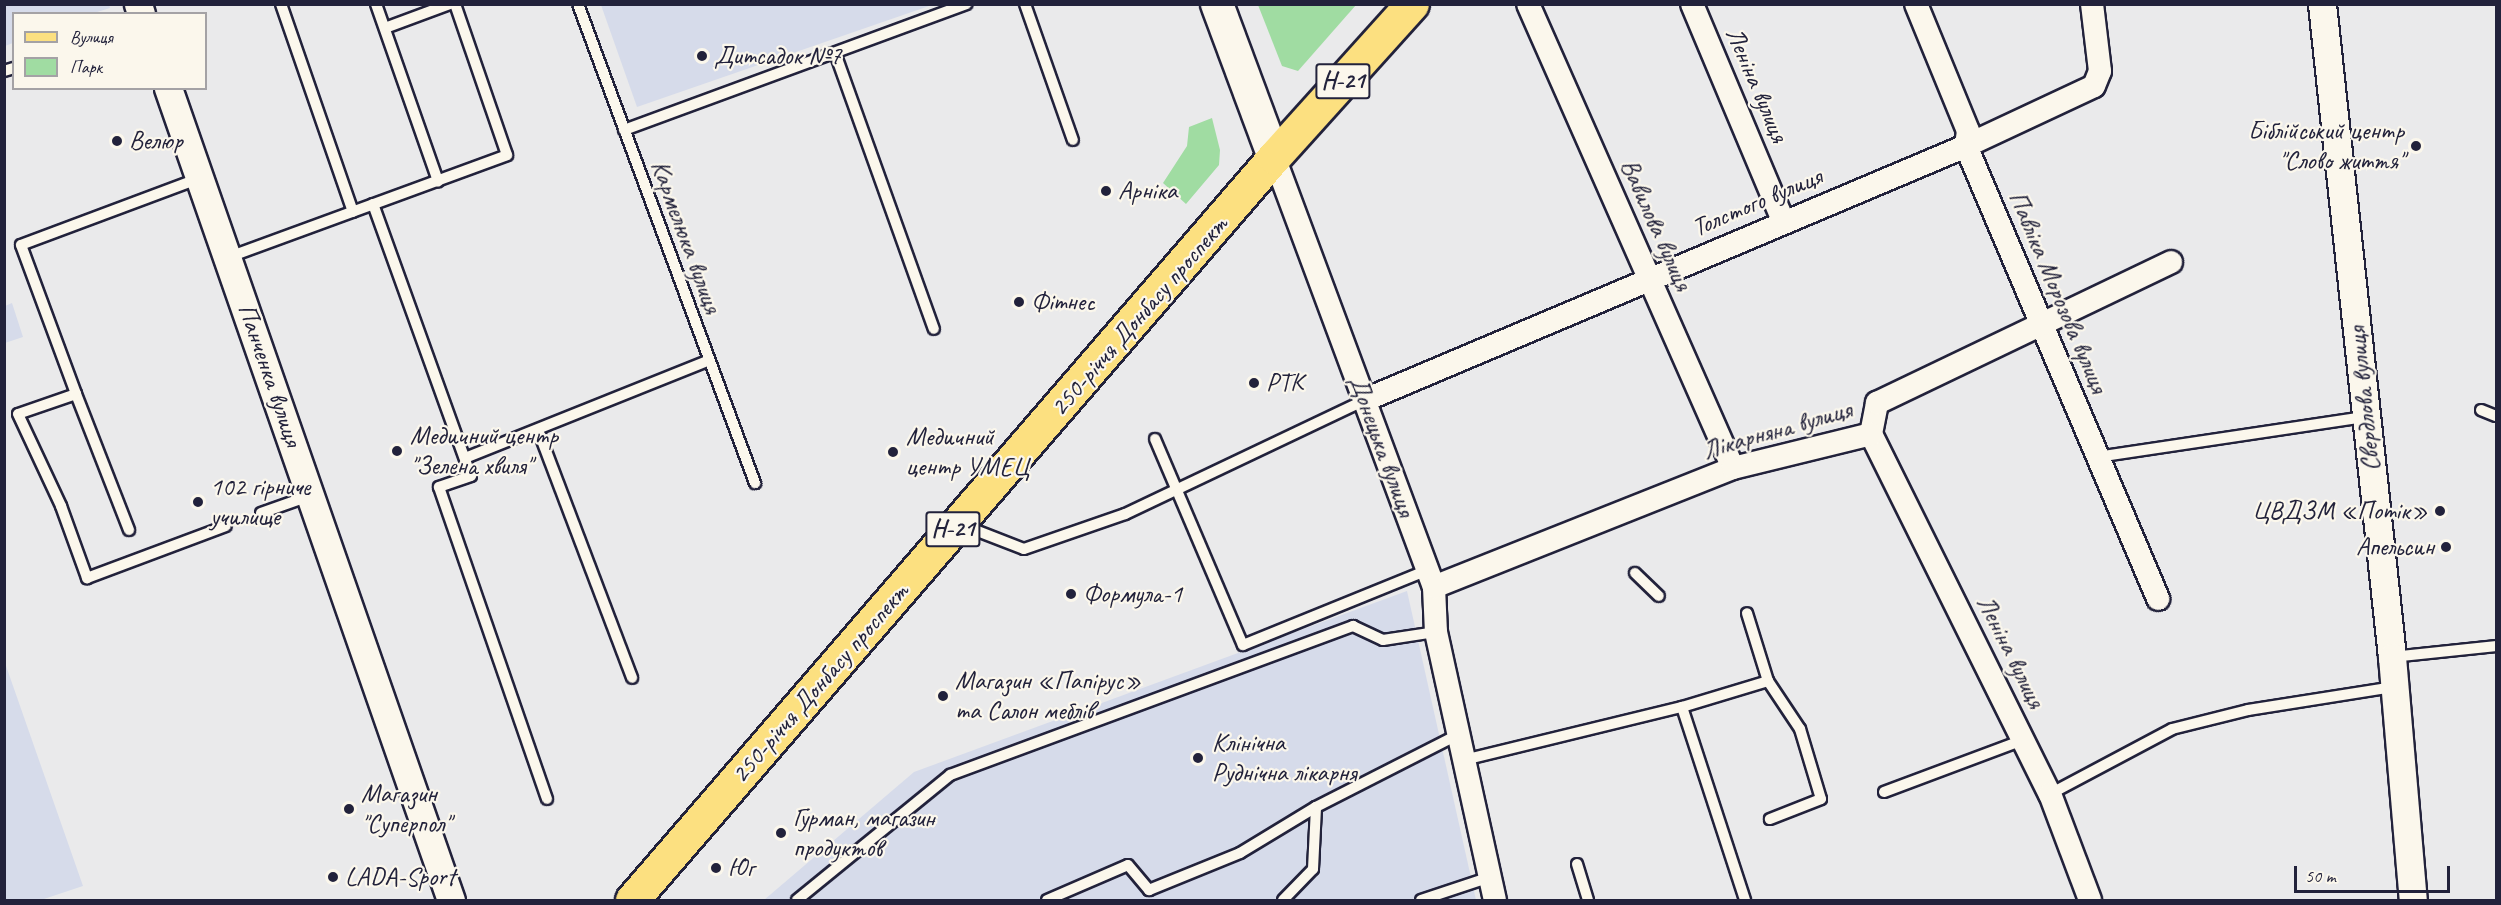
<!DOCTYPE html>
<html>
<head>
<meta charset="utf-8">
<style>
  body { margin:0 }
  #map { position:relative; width:2501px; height:905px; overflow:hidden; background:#eaeaeb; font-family:Caveat,sans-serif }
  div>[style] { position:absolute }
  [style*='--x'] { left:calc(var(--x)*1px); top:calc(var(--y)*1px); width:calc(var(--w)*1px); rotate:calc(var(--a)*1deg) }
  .built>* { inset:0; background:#d6dbea }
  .green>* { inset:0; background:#a0dca2 }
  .roads { filter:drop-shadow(2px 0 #22223b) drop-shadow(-2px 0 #22223b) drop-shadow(0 2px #22223b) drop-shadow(0 -2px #22223b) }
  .service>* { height:10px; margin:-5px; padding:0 5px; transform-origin:5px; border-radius:5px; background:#fbf7ec }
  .minor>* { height:22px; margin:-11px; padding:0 11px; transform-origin:11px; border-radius:11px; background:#fbf7ec }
  .tertiary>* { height:27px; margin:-13.5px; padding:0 13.5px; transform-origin:13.5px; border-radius:13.5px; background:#fbf7ec }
  .secondary>* { height:32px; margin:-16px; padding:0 16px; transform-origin:16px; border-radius:16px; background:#fbf7ec }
  .primary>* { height:33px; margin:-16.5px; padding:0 16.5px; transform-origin:16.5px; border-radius:16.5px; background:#fce080 }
  .dots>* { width:16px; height:16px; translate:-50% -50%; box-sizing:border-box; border:3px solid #fbf7ec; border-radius:50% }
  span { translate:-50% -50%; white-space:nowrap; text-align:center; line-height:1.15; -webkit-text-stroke:4.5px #fbf7ec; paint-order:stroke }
  .shield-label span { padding:2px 4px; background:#fbf7ec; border:2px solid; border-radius:4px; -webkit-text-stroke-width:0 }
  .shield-label { font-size:24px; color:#22223b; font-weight:700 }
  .poi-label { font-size:26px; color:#22223b }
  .left { translate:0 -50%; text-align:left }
  .right { translate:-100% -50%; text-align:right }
  .street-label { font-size:26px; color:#22223b }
  .frame { position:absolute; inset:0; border:6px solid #22223b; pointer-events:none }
  .legend { position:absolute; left:12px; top:12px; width:195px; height:78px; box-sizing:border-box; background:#fbf7ec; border:2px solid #a4a2a5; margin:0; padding:8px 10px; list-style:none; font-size:18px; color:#22223b }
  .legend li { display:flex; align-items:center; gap:12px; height:30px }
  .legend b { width:30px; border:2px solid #a4a2a5 }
  .scale { position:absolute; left:2294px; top:866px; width:156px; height:27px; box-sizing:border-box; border:3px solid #22223b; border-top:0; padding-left:8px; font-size:18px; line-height:21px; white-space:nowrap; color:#22223b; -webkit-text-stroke:4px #fbf7ec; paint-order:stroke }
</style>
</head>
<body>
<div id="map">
  <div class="built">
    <i style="clip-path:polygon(5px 4px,109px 4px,110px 8px,94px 13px,14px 14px,13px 43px,5px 46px)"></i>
    <i style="clip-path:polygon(601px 5px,601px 4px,932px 5px,637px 107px)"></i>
    <i style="clip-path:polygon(12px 303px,23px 337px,5px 343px,5px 306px)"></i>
    <i style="clip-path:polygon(1407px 591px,1476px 900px,764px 900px,914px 772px)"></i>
    <i style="clip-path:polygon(5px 663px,83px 886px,41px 900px,5px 900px)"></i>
  </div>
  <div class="green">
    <i style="clip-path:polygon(1258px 5px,1356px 5px,1298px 71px,1282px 66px)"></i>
    <i style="clip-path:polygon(1212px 118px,1220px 150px,1219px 165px,1186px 204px,1163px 183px,1187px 146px,1189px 127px)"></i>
  </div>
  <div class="roads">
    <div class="service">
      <i style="--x:281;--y:4;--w:220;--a:70.9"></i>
      <i style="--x:376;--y:4;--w:188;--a:70.7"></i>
      <i style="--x:578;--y:4;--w:511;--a:69.72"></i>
      <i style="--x:1025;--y:4;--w:144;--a:70.6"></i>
      <i style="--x:385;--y:28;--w:69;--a:-20.3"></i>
      <i style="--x:835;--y:53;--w:293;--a:70.3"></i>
      <i style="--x:4;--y:71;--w:10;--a:-17"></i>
      <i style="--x:624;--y:130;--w:365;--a:-20.2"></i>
      <i style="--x:200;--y:178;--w:191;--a:159.5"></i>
      <i style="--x:21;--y:245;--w:159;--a:69.7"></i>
      <i style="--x:76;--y:394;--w:61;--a:161"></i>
      <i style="--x:18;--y:414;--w:102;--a:64.9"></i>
      <i style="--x:61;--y:506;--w:77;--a:70.1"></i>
      <i style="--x:87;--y:578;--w:148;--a:-20.5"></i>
      <i style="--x:373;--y:204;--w:289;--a:70.2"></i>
      <i style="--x:471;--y:476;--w:34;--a:161"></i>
      <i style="--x:439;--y:487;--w:330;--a:70.9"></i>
      <i style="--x:229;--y:257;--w:296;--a:-20.1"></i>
      <i style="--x:507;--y:155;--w:160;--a:-109"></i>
      <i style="--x:76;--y:394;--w:146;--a:68.7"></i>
      <i style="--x:2481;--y:410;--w:16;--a:22"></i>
      <i style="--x:538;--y:430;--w:265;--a:69.2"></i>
      <i style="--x:1155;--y:439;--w:224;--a:66.9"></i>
      <i style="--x:1243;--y:645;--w:200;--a:-22.1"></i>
      <i style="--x:2097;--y:457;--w:272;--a:-8.5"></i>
      <i style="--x:465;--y:458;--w:261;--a:-21.8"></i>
      <i style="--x:261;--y:513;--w:51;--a:-19.5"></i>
      <i style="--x:962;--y:525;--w:66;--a:21.2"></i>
      <i style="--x:1024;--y:549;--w:107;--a:-19.1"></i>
      <i style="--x:1125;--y:514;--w:266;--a:-25.4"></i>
      <i style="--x:1635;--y:573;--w:33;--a:44"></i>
      <i style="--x:2392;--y:657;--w:105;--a:-6"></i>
      <i style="--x:1768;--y:681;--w:58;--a:56.3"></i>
      <i style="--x:1800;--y:729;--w:73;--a:73.3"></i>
      <i style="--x:1821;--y:799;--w:55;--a:158.6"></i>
      <i style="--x:1682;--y:707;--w:90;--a:-16.8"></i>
      <i style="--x:1768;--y:681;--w:71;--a:-107.2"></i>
      <i style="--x:1464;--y:760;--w:224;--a:-13.7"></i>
      <i style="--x:1682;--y:707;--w:203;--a:71.9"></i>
      <i style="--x:1884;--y:792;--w:148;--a:-20.5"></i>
      <i style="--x:2050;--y:794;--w:138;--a:-28"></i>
      <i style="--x:2172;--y:729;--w:78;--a:-14"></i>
      <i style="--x:2248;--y:710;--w:148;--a:-9"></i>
      <i style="--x:1577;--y:864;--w:38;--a:73"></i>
      <i style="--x:797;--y:900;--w:198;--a:-39.2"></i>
      <i style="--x:950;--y:775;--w:430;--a:-20.3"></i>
      <i style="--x:1353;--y:626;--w:33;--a:25"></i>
      <i style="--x:1383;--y:640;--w:54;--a:-8.6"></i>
      <i style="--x:1047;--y:900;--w:88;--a:-23.4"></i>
      <i style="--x:1128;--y:865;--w:33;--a:50"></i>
      <i style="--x:1149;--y:890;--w:98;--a:-22.1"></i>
      <i style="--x:1240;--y:853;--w:89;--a:-31.2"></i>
      <i style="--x:1283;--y:900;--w:43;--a:-45.9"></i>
      <i style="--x:1313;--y:869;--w:62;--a:-87.2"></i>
      <i style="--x:1316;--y:807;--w:161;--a:-27"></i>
      <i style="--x:1421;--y:900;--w:73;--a:-18.4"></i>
    </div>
    <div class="minor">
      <i style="--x:1528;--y:4;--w:507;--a:66.16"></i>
      <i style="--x:1692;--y:4;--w:235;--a:67.2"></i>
      <i style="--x:1916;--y:4;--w:137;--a:67.7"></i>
      <i style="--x:1968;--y:131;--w:15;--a:98"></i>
      <i style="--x:1966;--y:146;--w:492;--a:67"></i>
      <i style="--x:1274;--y:157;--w:459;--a:69.6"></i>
      <i style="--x:1434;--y:587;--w:45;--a:87.5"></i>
      <i style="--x:1436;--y:632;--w:274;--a:77.6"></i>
      <i style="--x:1365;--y:400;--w:652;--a:-22.91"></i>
      <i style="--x:1966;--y:146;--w:141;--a:-25.1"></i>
      <i style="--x:2094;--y:86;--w:16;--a:-68"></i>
      <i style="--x:2100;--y:71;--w:67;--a:-96.8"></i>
      <i style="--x:1871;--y:434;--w:402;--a:63.6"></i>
      <i style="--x:2050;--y:794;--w:113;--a:69.3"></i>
      <i style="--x:1871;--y:434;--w:32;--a:-79"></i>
      <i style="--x:1877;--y:403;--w:326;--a:-25.6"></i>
      <i style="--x:1434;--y:587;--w:322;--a:-21.7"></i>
      <i style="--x:1733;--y:468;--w:142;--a:-13.8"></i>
    </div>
    <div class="tertiary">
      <i style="--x:138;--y:4;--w:10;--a:73"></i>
      <i style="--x:2322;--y:4;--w:657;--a:83.88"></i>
      <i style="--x:2392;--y:657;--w:244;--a:85.1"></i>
      <i style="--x:168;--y:88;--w:860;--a:70.79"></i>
    </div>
    <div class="secondary">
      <i style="--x:1217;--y:4;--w:163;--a:69.6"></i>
    </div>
    <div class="primary">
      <i style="--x:632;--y:900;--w:982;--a:-49.17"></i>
      <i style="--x:1274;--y:157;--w:206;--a:-48"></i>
    </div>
  </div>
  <div class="dots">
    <i style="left:702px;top:56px;background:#22223b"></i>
    <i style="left:117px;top:141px;background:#22223b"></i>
    <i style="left:2416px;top:146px;background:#22223b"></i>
    <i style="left:1106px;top:191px;background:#22223b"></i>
    <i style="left:1019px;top:302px;background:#22223b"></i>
    <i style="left:1254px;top:383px;background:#22223b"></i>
    <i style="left:397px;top:451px;background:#22223b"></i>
    <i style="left:893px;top:452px;background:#22223b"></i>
    <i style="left:198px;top:502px;background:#22223b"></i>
    <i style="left:2440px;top:511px;background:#22223b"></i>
    <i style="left:2446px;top:547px;background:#22223b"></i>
    <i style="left:1071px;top:594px;background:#22223b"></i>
    <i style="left:943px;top:696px;background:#22223b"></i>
    <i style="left:1198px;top:758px;background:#22223b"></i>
    <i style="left:349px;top:809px;background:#22223b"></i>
    <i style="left:781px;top:833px;background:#22223b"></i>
    <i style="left:716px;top:868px;background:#22223b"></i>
    <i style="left:333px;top:877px;background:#22223b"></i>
  </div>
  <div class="shield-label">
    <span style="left:1343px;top:81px">Н-21</span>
    <span style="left:953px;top:529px">Н-21</span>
  </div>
  <div class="poi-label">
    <span class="left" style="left:714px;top:56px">Дитсадок №7</span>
    <span class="right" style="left:2404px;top:146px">Біблійський центр<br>"Слово життя"</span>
    <span class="left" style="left:129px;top:141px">Велюр</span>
    <span class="left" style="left:1118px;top:191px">Арніка</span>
    <span class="left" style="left:1031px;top:302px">Фітнес</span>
    <span class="left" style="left:1266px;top:383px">РТК</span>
    <span class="left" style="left:410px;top:451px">Медичний центр<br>"Зелена хвиля"</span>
    <span class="left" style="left:906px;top:452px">Медичний<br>центр УМЕЦ</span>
    <span class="left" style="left:210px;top:502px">102 гірниче<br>училище</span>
    <span class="right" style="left:2428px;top:511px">ЦВДЗМ «Потік»</span>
    <span class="right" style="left:2434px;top:547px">Апельсин</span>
    <span class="left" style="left:1083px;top:594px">Формула-1</span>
    <span class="left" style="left:955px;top:696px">Магазин «Папірус»<br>та Салон меблів</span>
    <span class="left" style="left:1212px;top:758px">Клінічна<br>Руднічна лікарня</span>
    <span class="left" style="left:361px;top:809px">Магазин<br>"Суперпол"</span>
    <span class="left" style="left:793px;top:833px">Гурман, магазин<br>продуктов</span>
    <span class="left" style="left:728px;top:868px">Юг</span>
    <span class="left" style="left:345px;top:877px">LADA-Sport</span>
  </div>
  <div class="street-label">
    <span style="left:1757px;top:85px;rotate:67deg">Леніна вулиця</span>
    <span style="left:1757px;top:202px;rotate:-23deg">Толстого вулиця</span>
    <span style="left:1656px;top:225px;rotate:66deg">Вавилова вулиця</span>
    <span style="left:686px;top:237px;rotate:70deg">Кармелюка вулиця</span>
    <span style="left:2058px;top:292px;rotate:67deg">Павліка Морозова вулиця</span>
    <span style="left:1139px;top:316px;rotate:-49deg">250-річчя Донбасу проспект</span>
    <span style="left:270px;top:375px;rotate:71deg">Панченка вулиця</span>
    <span style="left:2364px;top:399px;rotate:-96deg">Свердлова вулиця</span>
    <span style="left:1777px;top:430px;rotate:-16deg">Лікарняна вулиця</span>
    <span style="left:1382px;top:446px;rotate:70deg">Донецька вулиця</span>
    <span style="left:2011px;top:652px;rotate:64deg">Леніна вулиця</span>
    <span style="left:820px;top:683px;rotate:-49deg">250-річчя Донбасу проспект</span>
  </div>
  <div class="frame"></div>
  <ul class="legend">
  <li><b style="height:8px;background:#fce080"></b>Вулиця</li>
  <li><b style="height:16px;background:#a0dca2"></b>Парк</li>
  </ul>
  <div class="scale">50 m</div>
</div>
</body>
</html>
